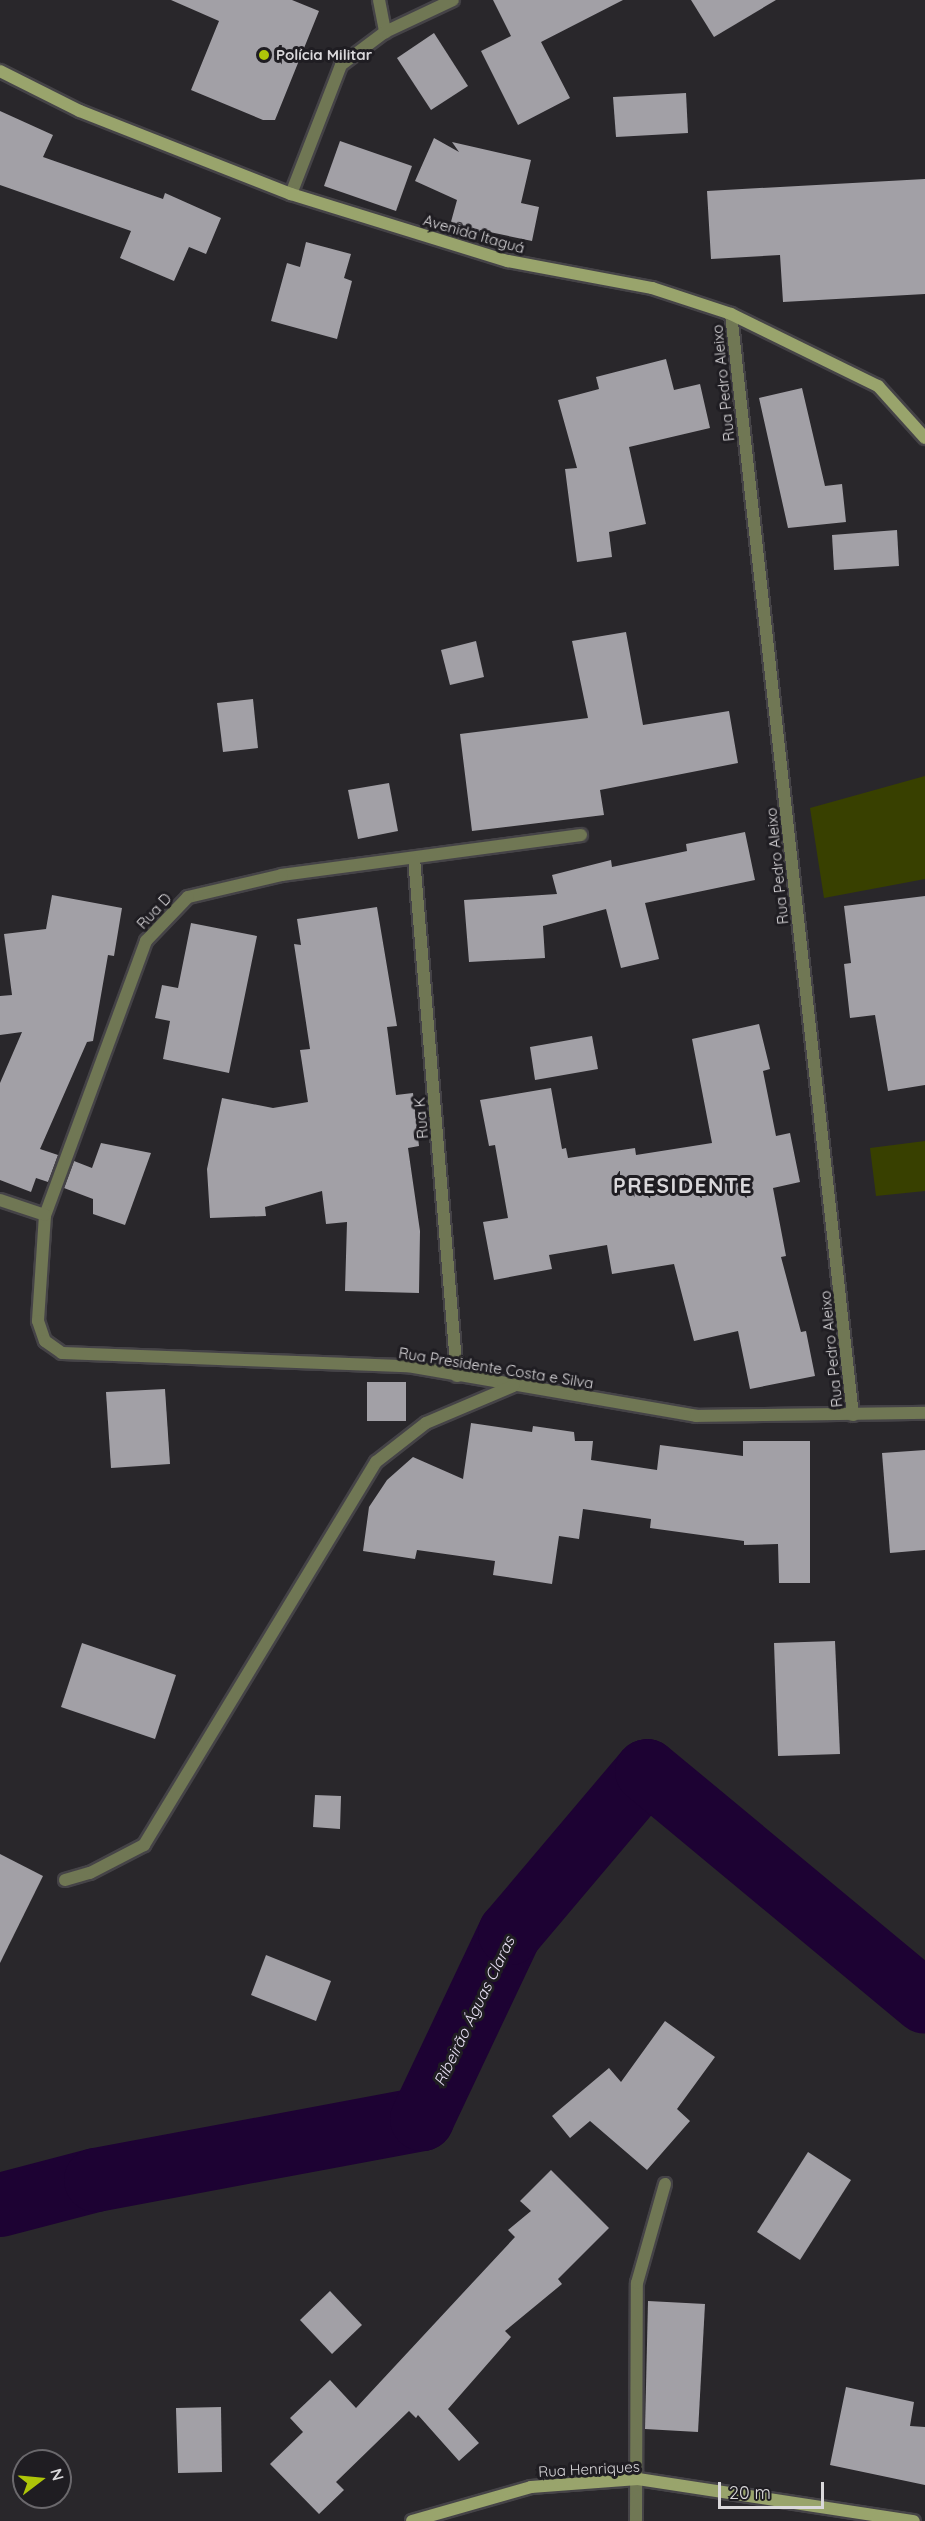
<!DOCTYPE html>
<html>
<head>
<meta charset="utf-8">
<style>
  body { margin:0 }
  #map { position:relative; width:925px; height:2521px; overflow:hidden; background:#29272b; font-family:Quicksand,sans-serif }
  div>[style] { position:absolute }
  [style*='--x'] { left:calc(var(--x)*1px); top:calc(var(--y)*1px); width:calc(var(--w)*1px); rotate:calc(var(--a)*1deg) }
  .green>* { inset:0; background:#384000 }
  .river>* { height:64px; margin:-32px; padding:0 32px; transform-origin:32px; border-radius:32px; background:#1d0233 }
  .building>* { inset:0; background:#a2a0a6 }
  .roads { filter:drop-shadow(2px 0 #454347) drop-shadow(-2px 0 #454347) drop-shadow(0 2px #454347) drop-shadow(0 -2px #454347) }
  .street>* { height:12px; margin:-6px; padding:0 6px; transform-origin:6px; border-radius:6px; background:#707754 }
  .secondary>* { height:12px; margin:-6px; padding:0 6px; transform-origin:6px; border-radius:6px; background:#99a46c }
  .dots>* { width:16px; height:16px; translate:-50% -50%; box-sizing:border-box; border:3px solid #1f1d22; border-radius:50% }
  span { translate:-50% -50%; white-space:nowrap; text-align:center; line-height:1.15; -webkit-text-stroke:6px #1f1d22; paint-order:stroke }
  .poi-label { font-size:15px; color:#dad8db; font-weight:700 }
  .left { translate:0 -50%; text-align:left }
  .street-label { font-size:15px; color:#dad8db }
  .water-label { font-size:16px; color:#e7dff3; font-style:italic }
  .district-label { font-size:21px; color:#dad8db; font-weight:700; letter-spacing:1.5px }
  .north { position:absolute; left:12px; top:2449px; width:60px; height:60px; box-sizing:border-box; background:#1f1d22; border:2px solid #6a686c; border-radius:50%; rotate:74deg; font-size:16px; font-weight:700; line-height:24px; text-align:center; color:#dad8db }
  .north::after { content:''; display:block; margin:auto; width:21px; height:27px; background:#aec509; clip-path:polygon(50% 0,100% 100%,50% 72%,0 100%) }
  .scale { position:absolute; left:718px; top:2482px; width:106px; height:27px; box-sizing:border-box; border:3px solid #dad8db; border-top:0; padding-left:8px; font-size:18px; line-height:21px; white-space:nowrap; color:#dad8db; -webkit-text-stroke:4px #1f1d22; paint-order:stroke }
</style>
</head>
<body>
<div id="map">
  <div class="green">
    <i style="clip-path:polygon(925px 776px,925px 879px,824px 898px,810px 808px)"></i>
    <i style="clip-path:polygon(925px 1141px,925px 1191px,876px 1196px,870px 1148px)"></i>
  </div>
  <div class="river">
    <i style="--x:0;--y:2205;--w:99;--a:-14.6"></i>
    <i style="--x:96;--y:2180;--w:332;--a:-10.6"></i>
    <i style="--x:422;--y:2119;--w:206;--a:-64.7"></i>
    <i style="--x:510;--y:1933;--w:212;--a:-49.8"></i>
    <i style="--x:647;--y:1771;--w:361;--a:39.7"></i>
  </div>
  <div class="building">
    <i style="clip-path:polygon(171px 0,292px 0,319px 11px,275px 120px,263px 120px,191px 90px,219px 21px)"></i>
    <i style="clip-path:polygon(493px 0,623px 0,541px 42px,570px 98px,518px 125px,481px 51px,511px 36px)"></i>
    <i style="clip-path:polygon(691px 0,776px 0,714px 37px)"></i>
    <i style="clip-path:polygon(434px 33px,468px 86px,431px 110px,397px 58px)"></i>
    <i style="clip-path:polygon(686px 93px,688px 133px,616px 137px,613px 97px)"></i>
    <i style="clip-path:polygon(0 111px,53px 135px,43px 157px,163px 199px,165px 193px,221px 218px,206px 254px,189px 247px,174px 281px,120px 258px,131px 231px,0 185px)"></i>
    <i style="clip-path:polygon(434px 138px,459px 152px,452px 142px,531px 160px,521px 203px,539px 207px,532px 241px,480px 230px,478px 236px,449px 229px,457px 200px,415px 181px)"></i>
    <i style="clip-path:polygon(340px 141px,412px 166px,396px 211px,324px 186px)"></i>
    <i style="clip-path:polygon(925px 179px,925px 294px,783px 302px,780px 255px,711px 259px,707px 191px)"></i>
    <i style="clip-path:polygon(306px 242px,351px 254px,344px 278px,352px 281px,337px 339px,271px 321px,287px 263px,300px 267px)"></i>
    <i style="clip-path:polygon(666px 359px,674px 390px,700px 384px,710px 428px,629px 447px,646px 524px,609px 532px,612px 557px,577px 562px,565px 469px,577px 468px,558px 400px,599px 389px,596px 377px)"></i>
    <i style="clip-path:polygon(802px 388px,825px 486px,842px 484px,846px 522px,788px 528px,759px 398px)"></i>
    <i style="clip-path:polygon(897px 530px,899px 566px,834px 570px,832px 535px)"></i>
    <i style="clip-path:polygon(626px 632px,643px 725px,729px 711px,738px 763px,600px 790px,604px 815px,472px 831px,460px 734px,588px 718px,572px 641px)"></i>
    <i style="clip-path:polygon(476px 641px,484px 677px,450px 685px,441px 650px)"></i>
    <i style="clip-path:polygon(253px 699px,258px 748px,223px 752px,217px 703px)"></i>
    <i style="clip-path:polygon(389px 783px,398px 831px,358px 839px,348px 790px)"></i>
    <i style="clip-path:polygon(745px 832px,755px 880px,645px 903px,659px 959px,621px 968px,606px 909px,543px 926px,545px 958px,469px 962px,464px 900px,557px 894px,552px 875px,611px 860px,612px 867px,687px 851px,686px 844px)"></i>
    <i style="clip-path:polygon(52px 895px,122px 908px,114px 956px,108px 955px,93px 1041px,87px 1042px,40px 1149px,58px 1155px,48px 1182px,36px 1178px,31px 1192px,0 1180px,0 1083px,22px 1032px,0 1035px,0 996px,12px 995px,4px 934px,46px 929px)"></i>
    <i style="clip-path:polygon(925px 896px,925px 1085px,888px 1091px,875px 1015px,850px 1018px,844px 964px,851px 963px,844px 906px)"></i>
    <i style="clip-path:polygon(377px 907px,397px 1026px,387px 1027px,396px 1095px,413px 1093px,419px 1146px,408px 1148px,420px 1231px,419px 1293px,345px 1291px,347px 1222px,326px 1224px,322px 1191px,265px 1207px,266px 1216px,210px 1218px,207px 1169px,222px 1098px,273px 1108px,308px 1102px,300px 1050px,310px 1049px,294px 944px,301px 945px,297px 919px)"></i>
    <i style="clip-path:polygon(191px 923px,257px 936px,229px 1073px,163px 1059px,170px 1021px,155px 1018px,162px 985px,178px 988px)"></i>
    <i style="clip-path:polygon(759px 1024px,770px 1069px,763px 1071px,776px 1136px,790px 1133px,800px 1182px,773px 1188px,786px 1256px,781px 1257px,801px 1332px,806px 1331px,815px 1376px,750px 1389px,738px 1331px,694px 1341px,674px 1264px,612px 1274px,607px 1245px,549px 1255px,552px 1269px,494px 1280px,483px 1222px,508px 1218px,495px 1145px,489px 1146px,480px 1100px,551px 1088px,562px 1149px,566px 1148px,568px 1158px,635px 1148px,636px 1155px,712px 1143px,692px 1039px)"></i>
    <i style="clip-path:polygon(592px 1036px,598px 1069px,535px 1080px,530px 1047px)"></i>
    <i style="clip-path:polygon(101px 1143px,151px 1153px,125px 1225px,93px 1214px,93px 1199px,64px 1188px,74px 1161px,92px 1168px)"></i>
    <i style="clip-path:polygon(367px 1382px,406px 1382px,406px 1421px,367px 1421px)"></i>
    <i style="clip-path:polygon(165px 1389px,170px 1464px,111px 1468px,106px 1392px)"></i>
    <i style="clip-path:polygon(471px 1423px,532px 1432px,533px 1426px,574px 1432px,575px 1441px,593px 1441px,591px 1460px,657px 1470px,660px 1445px,743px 1456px,743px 1441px,810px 1441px,810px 1583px,779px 1583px,778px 1544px,744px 1545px,744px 1541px,650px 1528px,651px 1519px,583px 1509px,579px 1539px,559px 1536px,552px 1584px,493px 1575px,495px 1561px,417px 1550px,415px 1559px,363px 1551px,369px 1507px,387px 1480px,413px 1457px,463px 1479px)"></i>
    <i style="clip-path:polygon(925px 1450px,925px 1550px,890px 1553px,882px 1453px)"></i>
    <i style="clip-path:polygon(835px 1641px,840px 1754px,778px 1756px,774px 1643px)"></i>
    <i style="clip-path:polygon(82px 1643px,176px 1675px,155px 1739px,61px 1707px)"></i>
    <i style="clip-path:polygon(315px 1795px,341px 1796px,340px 1829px,313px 1827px)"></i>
    <i style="clip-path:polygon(0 1854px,43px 1876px,0 1963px)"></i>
    <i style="clip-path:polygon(266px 1955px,331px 1981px,316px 2021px,251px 1995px)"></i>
    <i style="clip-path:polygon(665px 2021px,715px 2057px,677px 2109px,690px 2121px,647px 2170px,590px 2121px,570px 2138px,552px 2116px,609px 2068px,621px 2082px)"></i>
    <i style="clip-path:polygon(808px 2152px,851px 2180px,800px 2260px,757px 2232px)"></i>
    <i style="clip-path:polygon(551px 2170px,609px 2228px,558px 2279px,562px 2284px,505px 2331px,511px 2337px,448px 2409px,479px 2443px,459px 2461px,418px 2415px,416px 2418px,409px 2411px,336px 2482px,344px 2490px,319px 2514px,270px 2464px,303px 2432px,290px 2418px,330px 2380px,356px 2408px,515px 2237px,508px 2230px,531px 2211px,520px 2201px)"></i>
    <i style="clip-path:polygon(330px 2291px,362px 2325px,332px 2354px,300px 2320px)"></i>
    <i style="clip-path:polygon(648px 2301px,705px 2304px,698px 2432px,645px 2429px)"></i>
    <i style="clip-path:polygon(846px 2387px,914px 2402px,910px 2426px,925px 2427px,925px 2485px,830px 2465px)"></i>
    <i style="clip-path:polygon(221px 2407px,222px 2472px,178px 2473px,176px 2408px)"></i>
  </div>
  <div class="roads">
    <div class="street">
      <i style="--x:379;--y:0;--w:33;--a:79"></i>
      <i style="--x:291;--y:194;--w:138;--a:-68.8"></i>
      <i style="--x:341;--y:65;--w:55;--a:-36.9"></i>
      <i style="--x:385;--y:32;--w:75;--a:-25.2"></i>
      <i style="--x:731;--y:314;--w:1108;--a:83.68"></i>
      <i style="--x:581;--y:835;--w:302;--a:172.4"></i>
      <i style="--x:282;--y:875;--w:97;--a:166.8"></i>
      <i style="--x:188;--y:897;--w:61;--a:133.7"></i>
      <i style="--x:146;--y:941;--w:292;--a:110.2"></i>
      <i style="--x:45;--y:1215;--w:106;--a:93.8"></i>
      <i style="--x:38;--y:1321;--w:21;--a:71"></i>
      <i style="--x:45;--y:1341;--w:21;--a:35"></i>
      <i style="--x:62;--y:1353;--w:346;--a:2.2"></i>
      <i style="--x:408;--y:1366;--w:292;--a:9.8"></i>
      <i style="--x:696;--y:1416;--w:229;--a:-0.8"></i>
      <i style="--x:414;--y:858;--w:520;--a:85.25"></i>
      <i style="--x:0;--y:1200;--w:47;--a:18.4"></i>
      <i style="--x:65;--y:1880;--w:26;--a:-16"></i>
      <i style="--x:90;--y:1873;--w:61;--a:-27.4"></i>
      <i style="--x:144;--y:1845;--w:448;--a:-58.8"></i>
      <i style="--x:376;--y:1462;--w:63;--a:-38"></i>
      <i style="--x:426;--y:1423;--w:95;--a:-23"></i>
      <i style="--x:636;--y:2521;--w:238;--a:-89.8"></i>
      <i style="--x:637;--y:2283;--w:103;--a:-74.2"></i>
    </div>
    <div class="secondary">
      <i style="--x:0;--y:71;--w:89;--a:26.6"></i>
      <i style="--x:80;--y:111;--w:227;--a:21.5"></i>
      <i style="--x:291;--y:194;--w:227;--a:17.2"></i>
      <i style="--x:508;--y:261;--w:147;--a:10.6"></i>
      <i style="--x:652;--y:288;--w:83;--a:18.2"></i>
      <i style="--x:731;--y:314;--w:164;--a:26.1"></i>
      <i style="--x:878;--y:386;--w:70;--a:47.9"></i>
      <i style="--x:412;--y:2521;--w:124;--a:-15.9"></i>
      <i style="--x:531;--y:2487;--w:107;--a:-4.3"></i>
      <i style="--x:638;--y:2479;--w:279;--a:8.7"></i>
    </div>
  </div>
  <div class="dots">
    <i style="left:264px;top:55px;background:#aec509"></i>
  </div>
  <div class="poi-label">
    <span class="left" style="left:276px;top:55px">Polícia Militar</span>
  </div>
  <div class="street-label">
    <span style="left:474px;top:234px;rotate:16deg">Avenida Itaguá</span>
    <span style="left:723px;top:383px;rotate:-96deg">Rua Pedro Aleixo</span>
    <span style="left:777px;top:866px;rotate:-96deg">Rua Pedro Aleixo</span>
    <span style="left:154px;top:911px;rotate:-47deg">Rua D</span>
    <span style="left:421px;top:1118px;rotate:-95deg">Rua K</span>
    <span style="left:831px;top:1349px;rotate:-96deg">Rua Pedro Aleixo</span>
    <span style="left:496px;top:1368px;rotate:9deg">Rua Presidente Costa e Silva</span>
    <span style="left:589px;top:2469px;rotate:-3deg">Rua Henriques</span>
  </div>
  <div class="water-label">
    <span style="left:474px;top:2011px;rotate:-64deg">Ribeirão Águas Claras</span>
  </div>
  <div class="district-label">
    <span style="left:683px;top:1185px">PRESIDENTE</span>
  </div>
  <div class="north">N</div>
  <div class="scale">20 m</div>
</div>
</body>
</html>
